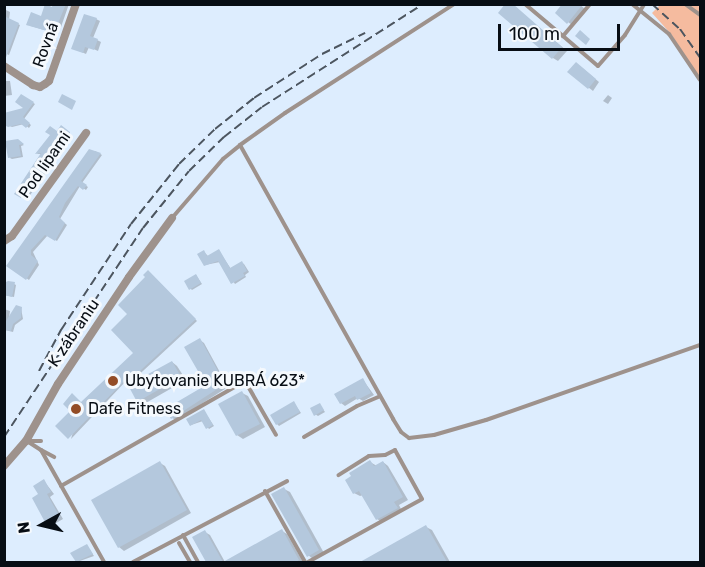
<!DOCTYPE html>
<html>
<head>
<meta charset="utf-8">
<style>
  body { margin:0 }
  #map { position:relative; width:705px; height:567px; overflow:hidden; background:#ddedfe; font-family:Rubik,sans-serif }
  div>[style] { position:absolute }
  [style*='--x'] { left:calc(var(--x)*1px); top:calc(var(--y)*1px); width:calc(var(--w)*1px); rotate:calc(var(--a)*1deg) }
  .green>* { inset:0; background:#f5bb9f }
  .shadow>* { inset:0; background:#0003 }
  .building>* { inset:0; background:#b4c8dd }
  .lane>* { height:4px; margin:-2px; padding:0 2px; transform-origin:2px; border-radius:2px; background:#9e928c }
  .street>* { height:8px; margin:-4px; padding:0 4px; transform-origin:4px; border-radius:4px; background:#9e928c }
  .rail>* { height:2px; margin-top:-1px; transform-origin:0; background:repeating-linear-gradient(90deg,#4c555f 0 9px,transparent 0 13.5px) }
  .dots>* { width:16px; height:16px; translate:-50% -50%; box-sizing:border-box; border:3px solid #f5f9fd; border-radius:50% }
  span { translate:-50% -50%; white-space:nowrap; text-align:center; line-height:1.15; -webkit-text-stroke:6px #f5f9fd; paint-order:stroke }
  .street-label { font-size:16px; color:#070d14 }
  .poi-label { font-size:16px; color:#070d14 }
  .left { translate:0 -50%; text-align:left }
  .frame { position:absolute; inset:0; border:6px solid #070d14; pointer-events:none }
  .north { position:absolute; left:12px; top:495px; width:60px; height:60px; -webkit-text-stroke:4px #f5f9fd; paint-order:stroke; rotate:262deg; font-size:16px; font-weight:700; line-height:24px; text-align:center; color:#070d14 }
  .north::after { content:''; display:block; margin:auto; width:21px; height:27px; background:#070d14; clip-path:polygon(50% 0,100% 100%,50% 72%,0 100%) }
  .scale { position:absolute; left:498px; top:24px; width:122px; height:27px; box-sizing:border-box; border:3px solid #070d14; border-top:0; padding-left:8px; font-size:18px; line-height:21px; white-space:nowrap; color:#070d14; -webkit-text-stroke:4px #f5f9fd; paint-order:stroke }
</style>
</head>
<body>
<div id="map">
  <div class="green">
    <i style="clip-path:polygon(660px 5px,700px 5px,700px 79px,671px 34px,652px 13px)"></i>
  </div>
  <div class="shadow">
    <i style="clip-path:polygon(54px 4px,69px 4px,61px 27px,56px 25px,54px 33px,31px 26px,53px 9px)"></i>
    <i style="clip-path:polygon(579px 4px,585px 9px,572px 25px,568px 22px)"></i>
    <i style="clip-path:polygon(514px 6px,567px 51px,558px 61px,553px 58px)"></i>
    <i style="clip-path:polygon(4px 9px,10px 12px,9px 20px,20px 25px,9px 55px,4px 53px)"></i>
    <i style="clip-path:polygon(96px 19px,100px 21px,93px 38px,101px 42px,98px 51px,89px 47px,86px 54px,77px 50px)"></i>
    <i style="clip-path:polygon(580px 66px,599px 82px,593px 91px,569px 72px)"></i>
    <i style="clip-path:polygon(4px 81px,10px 81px,12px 95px,4px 96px)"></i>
    <i style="clip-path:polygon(608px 95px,612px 98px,608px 104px,603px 101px)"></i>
    <i style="clip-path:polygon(21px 96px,35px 104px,24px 119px,31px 125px,29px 128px,24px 124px,12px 127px,6px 124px,27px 109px)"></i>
    <i style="clip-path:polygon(61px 127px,72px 136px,28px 198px,16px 193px,42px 154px,37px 154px)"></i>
    <i style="clip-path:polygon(17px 140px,24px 145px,21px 146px,23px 157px,12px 159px,10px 158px)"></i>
    <i style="clip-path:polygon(95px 151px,102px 155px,82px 183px,88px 187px,86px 190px,80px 186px,60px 219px,67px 225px,57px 241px,48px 235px,33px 252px,39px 265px,29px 280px,8px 265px)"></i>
    <i style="clip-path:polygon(219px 251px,231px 269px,242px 263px,244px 264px,249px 272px,245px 275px,246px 277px,235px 284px,220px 262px,205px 265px,204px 252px,209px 257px)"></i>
    <i style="clip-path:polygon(150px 273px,197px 321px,130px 383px,127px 380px,71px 439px,81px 403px,135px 353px)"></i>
    <i style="clip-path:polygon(196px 275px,202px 284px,192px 290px,190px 288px)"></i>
    <i style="clip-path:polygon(14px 284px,16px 285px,14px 297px,4px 295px)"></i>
    <i style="clip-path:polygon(21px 308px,23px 319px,15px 325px,13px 332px,5px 330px,4px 333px,4px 309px,10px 311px,9px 318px)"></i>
    <i style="clip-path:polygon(200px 340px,204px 343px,228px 387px,176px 420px,172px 418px,208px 386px)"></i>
    <i style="clip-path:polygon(172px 362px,177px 366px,186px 380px,144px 404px,138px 401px)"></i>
    <i style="clip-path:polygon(363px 380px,374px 395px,363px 401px,358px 398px,345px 406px,341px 403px)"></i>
    <i style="clip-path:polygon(242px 393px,248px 396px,265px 427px,243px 439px,237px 435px)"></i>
    <i style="clip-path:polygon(294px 403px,301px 413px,279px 426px,277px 424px)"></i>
    <i style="clip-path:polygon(320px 405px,325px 412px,318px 416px,315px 414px)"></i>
    <i style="clip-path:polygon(204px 411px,214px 426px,209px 429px,203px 421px,191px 425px,188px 420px)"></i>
    <i style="clip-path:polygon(370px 462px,377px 466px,383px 462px,388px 466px,408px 500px,399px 505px,402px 511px,382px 522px,377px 519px,363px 495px,360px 496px,354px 493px)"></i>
    <i style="clip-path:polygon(160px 463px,165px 466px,191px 513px,124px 551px,119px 547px)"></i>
    <i style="clip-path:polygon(44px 481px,54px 494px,50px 497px,63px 519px,51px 526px,47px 523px,40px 495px)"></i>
    <i style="clip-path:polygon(284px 489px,290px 492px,324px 553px,313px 559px,308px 555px)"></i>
    <i style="clip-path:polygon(426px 527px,432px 530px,450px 562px,362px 562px)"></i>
    <i style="clip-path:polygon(282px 531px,287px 534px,303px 562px,208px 562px,194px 538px,205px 532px,210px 535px,225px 562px)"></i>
    <i style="clip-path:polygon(87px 546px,94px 556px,77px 562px,72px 554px)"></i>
  </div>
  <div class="building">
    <i style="clip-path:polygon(45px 4px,52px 7px,53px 4px,66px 4px,57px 26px,53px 25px,51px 32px,26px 25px,31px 12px,41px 16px)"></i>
    <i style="clip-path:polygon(505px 4px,513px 4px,562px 47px,552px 59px,498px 13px)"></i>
    <i style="clip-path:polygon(562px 4px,583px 4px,567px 24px,555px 13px)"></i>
    <i style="clip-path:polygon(84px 14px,97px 18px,90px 36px,98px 39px,94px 50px,85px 47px,83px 53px,71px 49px)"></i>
    <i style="clip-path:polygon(4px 16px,19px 23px,5px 60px,4px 60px)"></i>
    <i style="clip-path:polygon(580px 30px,590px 39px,586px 45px,575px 36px)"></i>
    <i style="clip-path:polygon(576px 62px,596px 79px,588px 89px,567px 72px)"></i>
    <i style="clip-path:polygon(21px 94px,34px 102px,23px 117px,30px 123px,26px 128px,21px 124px,8px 127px,4px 125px,4px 113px,23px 108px,15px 102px)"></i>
    <i style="clip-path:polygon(62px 94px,76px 101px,72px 110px,58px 102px)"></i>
    <i style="clip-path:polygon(61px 125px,70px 132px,70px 135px,25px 198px,22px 196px,21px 198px,14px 194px,41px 153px,35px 154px,50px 135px,45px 132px,50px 126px,57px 131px)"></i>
    <i style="clip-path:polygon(18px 139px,24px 144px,19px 145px,21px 156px,8px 158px,5px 141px)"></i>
    <i style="clip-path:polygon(89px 149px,101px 153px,81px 181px,87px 185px,83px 190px,78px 186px,65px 203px,59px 217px,65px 223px,55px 241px,45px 235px,31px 250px,31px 255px,38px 261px,26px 280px,6px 266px)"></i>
    <i style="clip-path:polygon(219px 249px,230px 268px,242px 261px,247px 271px,243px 273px,245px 276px,231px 284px,218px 261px,204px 266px,197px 254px,204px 250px,207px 256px)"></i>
    <i style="clip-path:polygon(148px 270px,196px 319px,127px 383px,125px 380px,68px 439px,55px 426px,70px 411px,63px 404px,72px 393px,81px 402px,133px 353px,111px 330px,127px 314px,118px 305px,145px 277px,143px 275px)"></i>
    <i style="clip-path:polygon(196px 274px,201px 283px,189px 290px,184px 281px)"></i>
    <i style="clip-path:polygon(8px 281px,15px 282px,12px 297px,4px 295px,4px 283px)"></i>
    <i style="clip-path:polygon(16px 305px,22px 307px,21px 318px,13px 324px,11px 331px,4px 330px,6px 321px)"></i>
    <i style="clip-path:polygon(200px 338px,225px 384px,171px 419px,165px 409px,206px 385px,184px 347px)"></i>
    <i style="clip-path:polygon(172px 361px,181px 377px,137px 402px,128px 385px)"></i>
    <i style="clip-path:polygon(363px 378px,371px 393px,357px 400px,355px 396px,340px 404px,334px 394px)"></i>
    <i style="clip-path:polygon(242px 391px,260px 424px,236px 436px,218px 404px)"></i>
    <i style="clip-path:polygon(294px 401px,300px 412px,276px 425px,270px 415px)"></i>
    <i style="clip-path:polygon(320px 403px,324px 410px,314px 416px,310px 408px)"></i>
    <i style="clip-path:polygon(204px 409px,213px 425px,206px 429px,201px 420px,190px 426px,186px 419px)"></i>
    <i style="clip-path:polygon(370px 460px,374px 466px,383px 461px,403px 497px,394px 502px,398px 508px,376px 520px,359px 491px,353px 494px,345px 480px,351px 476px,349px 473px)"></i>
    <i style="clip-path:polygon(160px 461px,187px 510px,118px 548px,91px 500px)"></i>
    <i style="clip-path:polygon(44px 479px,51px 492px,47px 494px,60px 517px,46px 524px,32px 498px,38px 494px,33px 486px)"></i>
    <i style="clip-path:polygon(284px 487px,319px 550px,307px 557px,271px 494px)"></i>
    <i style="clip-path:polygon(426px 525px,447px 562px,360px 562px)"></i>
    <i style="clip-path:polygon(282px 529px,299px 560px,296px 562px,206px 562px,192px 537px,205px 530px,223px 562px)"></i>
    <i style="clip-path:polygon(87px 544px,93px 554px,76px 562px,70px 553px)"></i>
  </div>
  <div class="lane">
    <i style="--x:525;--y:4;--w:50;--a:40.1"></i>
    <i style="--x:563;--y:36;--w:42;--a:-49.8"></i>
    <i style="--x:632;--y:4;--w:48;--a:39"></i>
    <i style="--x:669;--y:34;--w:55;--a:56"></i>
    <i style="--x:685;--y:4;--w:19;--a:36"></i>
    <i style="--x:563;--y:36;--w:46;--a:40.6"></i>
    <i style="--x:598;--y:66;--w:41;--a:-48.9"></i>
    <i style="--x:625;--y:35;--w:36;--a:-58"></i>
    <i style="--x:240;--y:145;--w:314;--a:60.8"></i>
    <i style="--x:393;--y:419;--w:15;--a:58"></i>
    <i style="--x:401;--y:432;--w:10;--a:37"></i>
    <i style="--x:409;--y:438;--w:25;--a:-7"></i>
    <i style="--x:434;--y:435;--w:54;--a:-16.1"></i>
    <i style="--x:486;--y:420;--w:227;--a:-19.3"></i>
    <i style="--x:172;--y:218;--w:78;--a:-49.2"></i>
    <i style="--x:223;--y:159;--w:22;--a:-39"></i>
    <i style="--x:240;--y:145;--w:55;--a:-35.4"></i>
    <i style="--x:285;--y:113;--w:201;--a:-32.8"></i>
    <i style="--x:304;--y:437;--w:61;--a:-30.3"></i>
    <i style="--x:357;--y:406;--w:25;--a:-23"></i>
    <i style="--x:27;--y:441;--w:17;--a:33"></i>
    <i style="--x:41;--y:450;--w:129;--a:60.6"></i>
    <i style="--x:27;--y:441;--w:14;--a:0"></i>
    <i style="--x:41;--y:450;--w:15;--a:28"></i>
    <i style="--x:61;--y:486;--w:212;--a:-29.7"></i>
    <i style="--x:245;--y:381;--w:62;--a:60.1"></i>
    <i style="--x:265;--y:491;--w:81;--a:60.6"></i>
    <i style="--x:183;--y:535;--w:31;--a:61"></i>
    <i style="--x:179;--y:543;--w:22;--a:60"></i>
    <i style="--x:133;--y:562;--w:174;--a:-27.7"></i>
    <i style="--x:308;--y:562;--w:130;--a:-28.9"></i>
    <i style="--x:422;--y:499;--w:56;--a:-118.9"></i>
    <i style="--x:395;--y:450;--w:11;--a:153"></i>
    <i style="--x:385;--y:455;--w:16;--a:176"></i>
    <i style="--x:369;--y:456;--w:36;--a:148"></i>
  </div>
  <div class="street">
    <i style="--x:4;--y:66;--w:35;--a:33"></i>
    <i style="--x:33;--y:85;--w:7;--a:16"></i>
    <i style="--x:40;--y:87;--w:6;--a:-31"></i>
    <i style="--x:45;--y:84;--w:5;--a:-37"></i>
    <i style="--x:49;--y:81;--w:82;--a:-70.7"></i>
    <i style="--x:4;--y:241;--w:9;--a:-32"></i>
    <i style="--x:12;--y:236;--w:127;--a:-54.3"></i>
    <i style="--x:4;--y:466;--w:33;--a:-49"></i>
    <i style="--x:26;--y:441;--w:65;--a:-60.7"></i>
    <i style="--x:58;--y:384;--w:128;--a:-56.4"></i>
    <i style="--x:129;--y:277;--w:73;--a:-53.9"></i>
  </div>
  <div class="rail">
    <i style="--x:652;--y:4;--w:38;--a:42"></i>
    <i style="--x:680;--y:29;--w:35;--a:55"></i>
    <i style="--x:39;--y:371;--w:47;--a:-61.8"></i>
    <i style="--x:61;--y:330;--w:127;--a:-56.6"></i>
    <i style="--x:131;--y:224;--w:77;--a:-51.3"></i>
    <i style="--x:179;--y:164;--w:50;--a:-44.2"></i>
    <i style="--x:215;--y:129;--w:50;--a:-38.5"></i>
    <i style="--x:254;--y:98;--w:81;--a:-32.9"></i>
    <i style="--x:322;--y:54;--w:48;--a:-26"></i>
    <i style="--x:4;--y:437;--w:251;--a:-56.4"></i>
    <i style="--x:143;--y:228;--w:73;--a:-51.1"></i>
    <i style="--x:189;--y:171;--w:49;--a:-44.2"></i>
    <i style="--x:224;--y:137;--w:48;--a:-38.3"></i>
    <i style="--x:262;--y:107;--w:191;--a:-32.6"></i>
  </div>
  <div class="dots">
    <i style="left:113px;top:381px;background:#934c26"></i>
    <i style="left:76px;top:409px;background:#934c26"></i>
  </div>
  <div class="street-label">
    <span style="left:46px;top:45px;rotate:-70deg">Rovná</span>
    <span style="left:45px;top:165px;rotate:-55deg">Pod lipami</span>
    <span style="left:74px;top:333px;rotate:-56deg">K zábraniu</span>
  </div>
  <div class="poi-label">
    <span class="left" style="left:125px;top:381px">Ubytovanie KUBRÁ 623*</span>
    <span class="left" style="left:88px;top:409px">Dafe Fitness</span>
  </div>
  <div class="frame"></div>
  <div class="north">N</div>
  <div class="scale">100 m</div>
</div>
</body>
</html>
